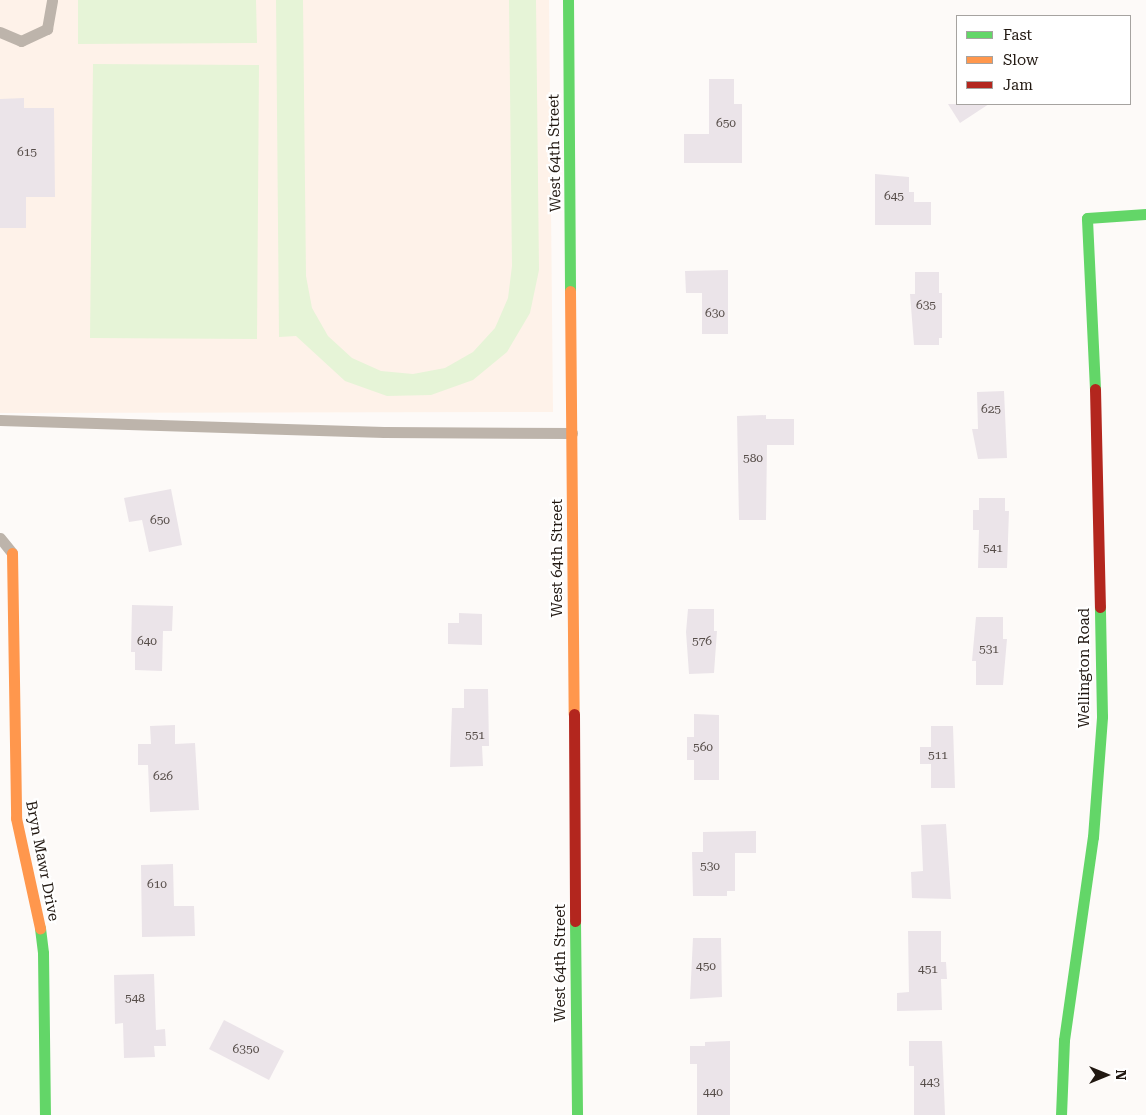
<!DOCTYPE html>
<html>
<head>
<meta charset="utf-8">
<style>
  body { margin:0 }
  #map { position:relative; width:1146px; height:1115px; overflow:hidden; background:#fdfaf8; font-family:"Roboto Serif",serif }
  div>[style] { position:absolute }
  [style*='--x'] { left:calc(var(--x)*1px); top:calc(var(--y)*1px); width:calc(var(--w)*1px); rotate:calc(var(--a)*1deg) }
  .built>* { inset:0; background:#fef2e9 }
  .green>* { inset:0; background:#e6f4d7 }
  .building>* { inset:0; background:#ebe4e9 }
  .lane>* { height:11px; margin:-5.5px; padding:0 5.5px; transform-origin:5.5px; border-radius:5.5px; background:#bdb4ab }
  .fast>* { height:11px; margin:-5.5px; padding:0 5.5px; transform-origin:5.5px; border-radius:5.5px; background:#63d668 }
  .slow>* { height:11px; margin:-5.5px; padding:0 5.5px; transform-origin:5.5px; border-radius:5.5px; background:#ff974d }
  .jam>* { height:11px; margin:-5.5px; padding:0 5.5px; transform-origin:5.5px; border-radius:5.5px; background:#b3261e }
  span { translate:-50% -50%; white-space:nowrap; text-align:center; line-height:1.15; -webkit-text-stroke:4.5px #fff; paint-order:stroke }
  .number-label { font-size:12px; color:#564d49 }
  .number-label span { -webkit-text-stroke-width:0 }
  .street-label { font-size:15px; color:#211811 }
  .legend { position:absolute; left:956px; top:15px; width:175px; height:90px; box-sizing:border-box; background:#fff; border:1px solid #a6a3a0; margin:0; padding:6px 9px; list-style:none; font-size:15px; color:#211811 }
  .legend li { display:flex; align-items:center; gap:10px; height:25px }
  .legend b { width:25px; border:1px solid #a6a3a0 }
  .north { position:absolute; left:1081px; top:1050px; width:50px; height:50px; -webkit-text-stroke:4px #fff; paint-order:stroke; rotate:90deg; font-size:14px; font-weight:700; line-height:20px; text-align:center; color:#211811 }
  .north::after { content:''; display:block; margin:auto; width:18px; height:22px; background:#211811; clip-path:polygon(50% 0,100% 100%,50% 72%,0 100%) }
</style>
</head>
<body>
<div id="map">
  <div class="built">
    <i style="clip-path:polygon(0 0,549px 0,553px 412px,0 413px)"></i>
  </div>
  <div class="green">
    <i style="clip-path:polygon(78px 0,256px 0,257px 43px,78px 44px)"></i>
    <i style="clip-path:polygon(276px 0,303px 0,306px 276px,312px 308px,328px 336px,352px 358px,381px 371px,413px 374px,445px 368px,473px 352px,495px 328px,508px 298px,512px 266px,509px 0,536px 0,539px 270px,530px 313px,507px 352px,473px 380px,431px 395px,387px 396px,345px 381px,296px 336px,279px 337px)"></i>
    <i style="clip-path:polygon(93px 64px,259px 65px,257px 339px,90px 338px)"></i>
  </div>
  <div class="building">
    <i style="clip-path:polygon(709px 79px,734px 79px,734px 104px,742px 104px,742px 163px,684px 163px,684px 134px,709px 134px)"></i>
    <i style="clip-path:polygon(24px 98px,24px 108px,54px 108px,55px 197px,26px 197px,26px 228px,0 228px,0 99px)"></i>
    <i style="clip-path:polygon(948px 104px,989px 104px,960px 123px)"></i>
    <i style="clip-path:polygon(875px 174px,909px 177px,909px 192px,914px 192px,914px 202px,931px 202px,931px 225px,875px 225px)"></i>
    <i style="clip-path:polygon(728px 270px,728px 334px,702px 334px,702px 293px,686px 293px,685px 271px)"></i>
    <i style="clip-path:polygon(915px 272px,939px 272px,939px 293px,942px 293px,942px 338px,939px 338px,939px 345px,914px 345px,910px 294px,915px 294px)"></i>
    <i style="clip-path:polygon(1004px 391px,1007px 458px,978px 459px,972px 429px,978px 429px,977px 392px)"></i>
    <i style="clip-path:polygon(766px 415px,766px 419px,794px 419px,794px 445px,767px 445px,766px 520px,739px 520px,737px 416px)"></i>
    <i style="clip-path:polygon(171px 489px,182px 545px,149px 552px,142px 520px,129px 522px,124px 498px)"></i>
    <i style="clip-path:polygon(979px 498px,1005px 498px,1005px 511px,1009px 511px,1007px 568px,978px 568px,979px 530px,973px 530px,973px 510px,979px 510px)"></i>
    <i style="clip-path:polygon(132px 605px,173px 606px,172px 631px,163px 631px,162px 671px,135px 670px,135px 652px,131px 652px)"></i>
    <i style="clip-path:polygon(688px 609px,714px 609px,714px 631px,717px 631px,714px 673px,689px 674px,686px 632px)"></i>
    <i style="clip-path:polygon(459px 613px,482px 614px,482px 645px,448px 644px,448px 623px,459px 623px)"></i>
    <i style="clip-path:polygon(976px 617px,1003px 617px,1003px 639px,1007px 639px,1003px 685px,976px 685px,976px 661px,972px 661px)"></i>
    <i style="clip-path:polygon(464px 689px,488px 689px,489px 746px,482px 746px,483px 766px,450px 767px,452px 708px,464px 708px)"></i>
    <i style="clip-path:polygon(694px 714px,719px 715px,719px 780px,694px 780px,694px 760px,687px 760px,687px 737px,694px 737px)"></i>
    <i style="clip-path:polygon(175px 725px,175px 744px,195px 743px,199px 810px,150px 812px,148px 765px,138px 765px,138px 744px,151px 744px,150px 726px)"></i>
    <i style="clip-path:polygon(931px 726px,953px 726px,955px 788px,931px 788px,931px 764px,920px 764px,920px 747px,931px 747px)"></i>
    <i style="clip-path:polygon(946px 824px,951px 899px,912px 898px,911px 872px,923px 871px,921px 825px)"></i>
    <i style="clip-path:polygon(756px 831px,756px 853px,735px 853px,735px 891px,727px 891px,727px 896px,693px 896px,692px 852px,703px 852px,703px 832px)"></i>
    <i style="clip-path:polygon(173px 864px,174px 906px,194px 906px,195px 936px,142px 937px,141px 865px)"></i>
    <i style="clip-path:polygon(908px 931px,941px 931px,941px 962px,946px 962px,947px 979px,941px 979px,942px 1010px,897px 1011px,897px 993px,909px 992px)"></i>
    <i style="clip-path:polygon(693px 938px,721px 938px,722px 997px,690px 999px)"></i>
    <i style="clip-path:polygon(154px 974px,156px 1030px,165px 1029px,166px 1046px,154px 1046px,155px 1057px,124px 1058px,123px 1023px,115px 1024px,114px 975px)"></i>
    <i style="clip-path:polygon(224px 1020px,284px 1051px,269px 1080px,209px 1049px)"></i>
    <i style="clip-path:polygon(730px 1041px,730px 1115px,697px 1115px,697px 1064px,690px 1064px,690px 1046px,705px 1046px,705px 1042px)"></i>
    <i style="clip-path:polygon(909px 1041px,942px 1041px,945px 1115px,914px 1115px,914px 1066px,909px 1066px)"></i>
  </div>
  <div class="lane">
    <i style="--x:0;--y:32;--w:23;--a:23"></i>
    <i style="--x:21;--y:41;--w:29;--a:-25"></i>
    <i style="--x:47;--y:29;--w:29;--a:-80"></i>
    <i style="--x:0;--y:420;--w:384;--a:1.8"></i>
    <i style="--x:384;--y:432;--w:188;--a:0.3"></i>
    <i style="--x:0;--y:538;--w:19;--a:51"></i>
  </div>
  <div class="fast">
    <i style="--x:568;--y:0;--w:291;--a:89.6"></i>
    <i style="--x:1095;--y:389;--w:171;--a:-92.7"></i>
    <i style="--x:1087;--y:218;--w:59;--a:-3.9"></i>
    <i style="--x:575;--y:921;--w:194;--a:89.4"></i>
    <i style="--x:40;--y:928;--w:25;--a:83"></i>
    <i style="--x:43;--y:953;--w:162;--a:89.3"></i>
    <i style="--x:1061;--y:1115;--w:75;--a:-87.7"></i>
    <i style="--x:1064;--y:1040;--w:205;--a:-81.9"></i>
    <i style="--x:1093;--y:837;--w:121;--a:-85.7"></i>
    <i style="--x:1102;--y:716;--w:109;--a:-91.1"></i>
  </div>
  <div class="slow">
    <i style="--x:570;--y:291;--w:423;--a:89.5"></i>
    <i style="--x:12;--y:553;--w:265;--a:89.1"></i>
    <i style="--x:16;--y:818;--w:113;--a:77.7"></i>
  </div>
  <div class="jam">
    <i style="--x:1095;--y:389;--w:218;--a:88.7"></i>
    <i style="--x:574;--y:714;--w:207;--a:89.7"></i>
  </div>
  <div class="number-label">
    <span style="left:726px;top:124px">650</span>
    <span style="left:27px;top:153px">615</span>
    <span style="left:894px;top:197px">645</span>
    <span style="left:926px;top:306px">635</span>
    <span style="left:715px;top:314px">630</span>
    <span style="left:991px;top:410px">625</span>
    <span style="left:753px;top:459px">580</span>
    <span style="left:160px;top:521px">650</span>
    <span style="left:993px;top:549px">541</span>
    <span style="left:147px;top:642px">640</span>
    <span style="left:702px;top:642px">576</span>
    <span style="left:989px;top:650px">531</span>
    <span style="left:475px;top:736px">551</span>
    <span style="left:703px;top:748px">560</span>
    <span style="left:938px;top:756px">511</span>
    <span style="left:163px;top:777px">626</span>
    <span style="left:710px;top:867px">530</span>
    <span style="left:157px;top:885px">610</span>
    <span style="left:706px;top:967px">450</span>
    <span style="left:928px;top:970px">451</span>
    <span style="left:135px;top:999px">548</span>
    <span style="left:246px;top:1050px">6350</span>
    <span style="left:930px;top:1083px">443</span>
    <span style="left:713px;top:1093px">440</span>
  </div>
  <div class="street-label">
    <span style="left:555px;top:153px;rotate:-91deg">West 64th Street</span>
    <span style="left:558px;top:558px;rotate:-90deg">West 64th Street</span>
    <span style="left:1085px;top:668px;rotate:-90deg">Wellington Road</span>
    <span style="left:42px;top:861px;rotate:79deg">Bryn Mawr Drive</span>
    <span style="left:561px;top:963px;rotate:-90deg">West 64th Street</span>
  </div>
  <ul class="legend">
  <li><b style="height:6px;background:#63d668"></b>Fast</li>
  <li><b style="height:6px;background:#ff974d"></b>Slow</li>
  <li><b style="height:6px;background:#b3261e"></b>Jam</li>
  </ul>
  <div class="north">N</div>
</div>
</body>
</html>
